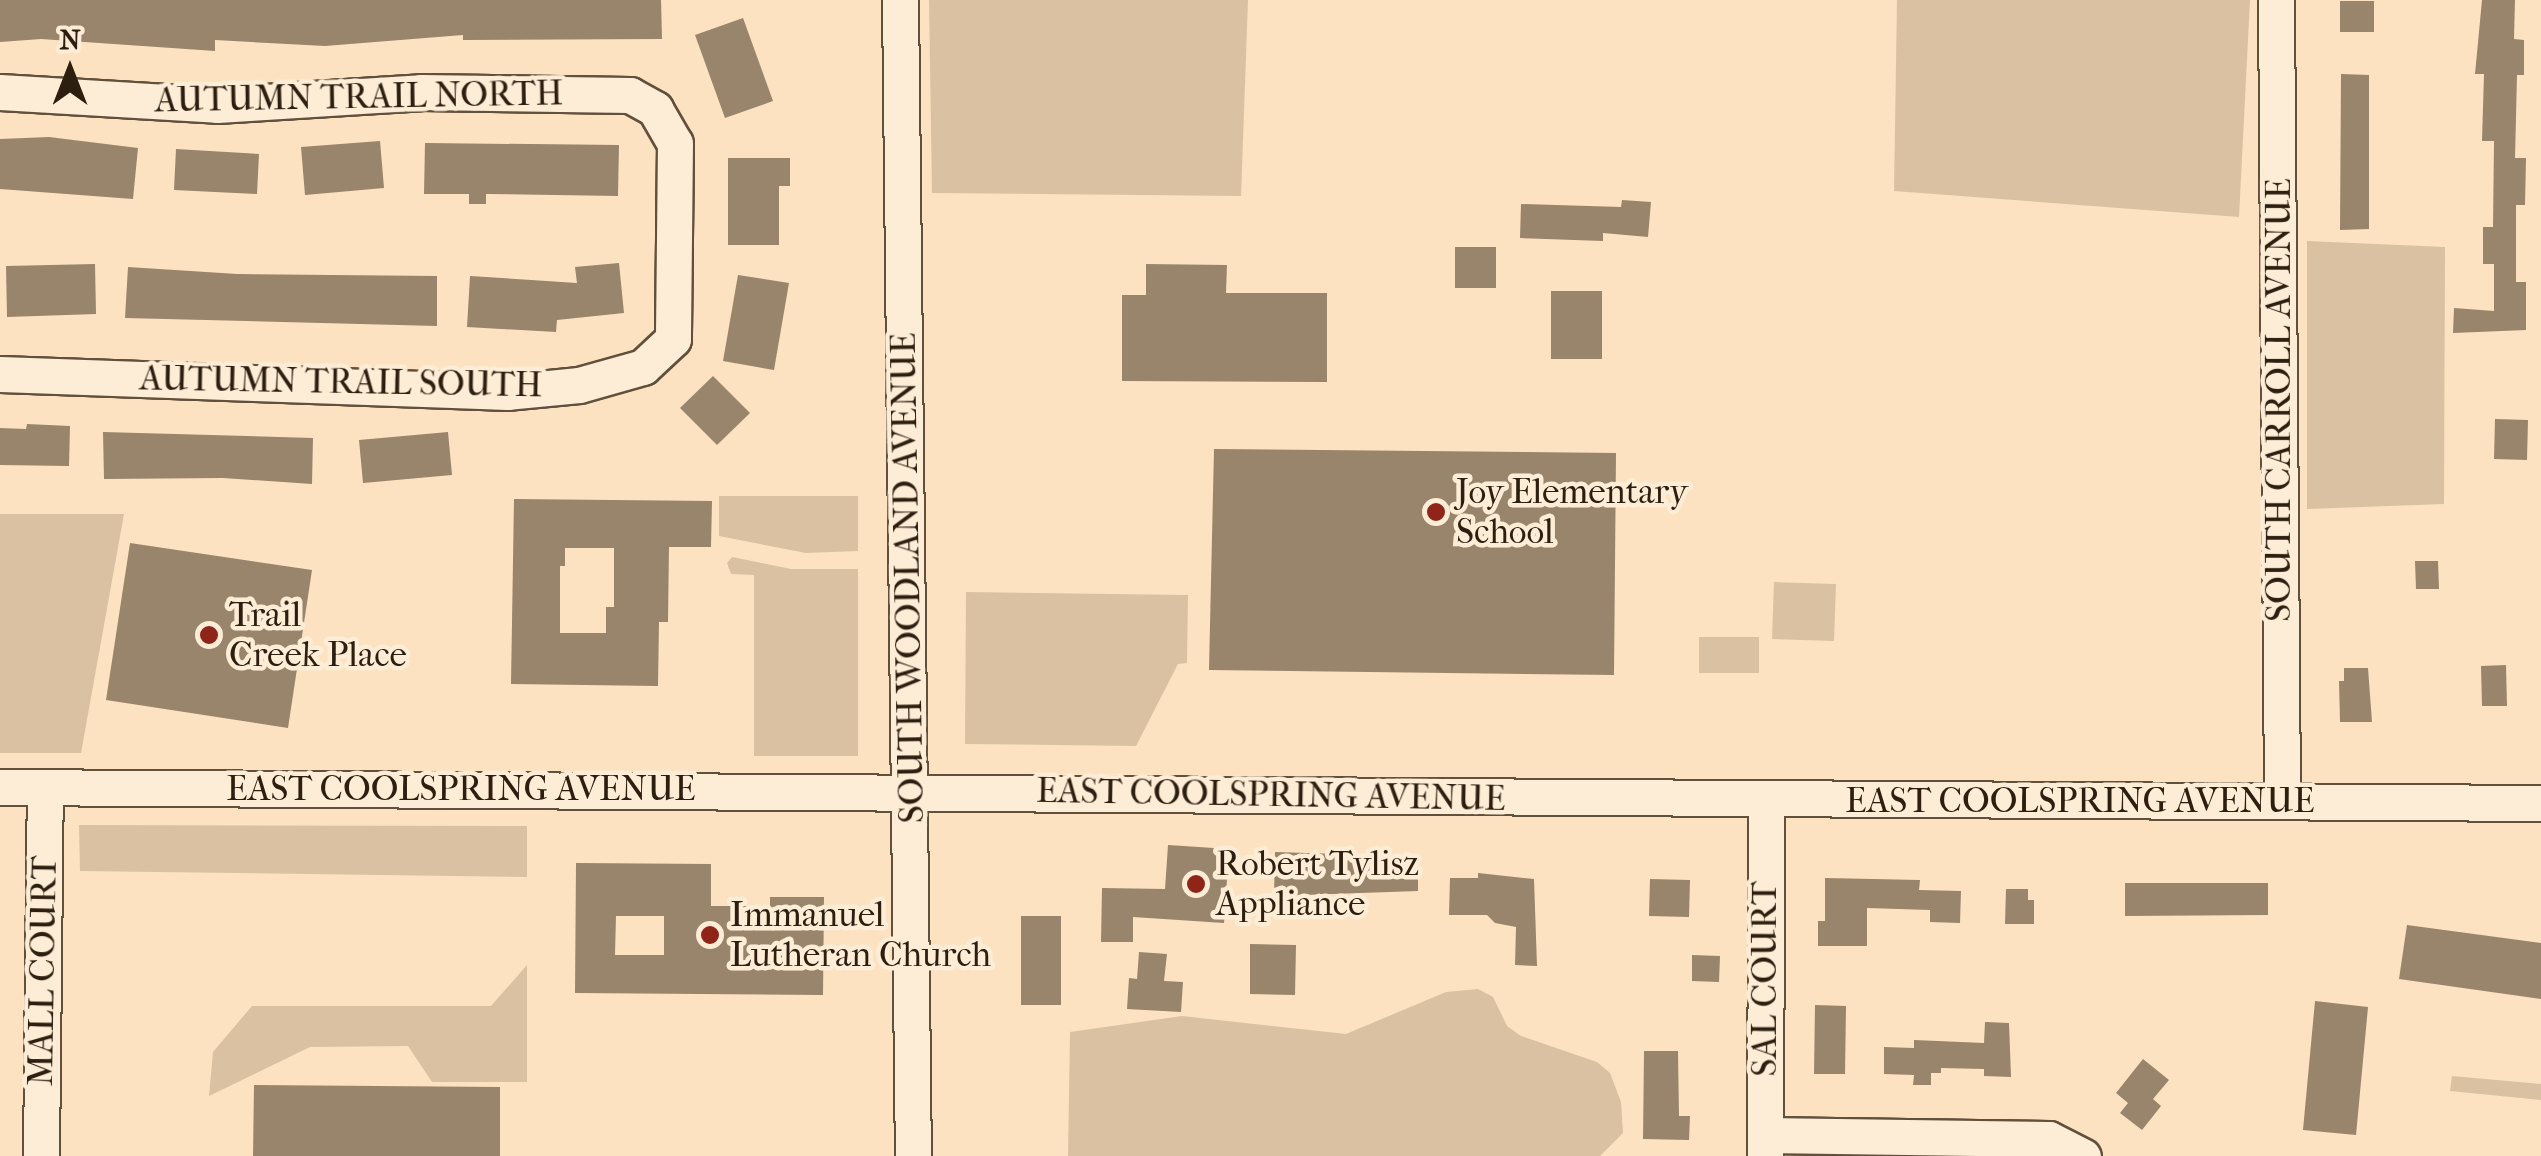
<!DOCTYPE html>
<html>
<head>
<meta charset="utf-8">
<style>
  body { margin:0 }
  #map { position:relative; width:2541px; height:1156px; overflow:hidden; background:#fce2c0; font-family:"IM FELL French Canon",serif }
  div>[style] { position:absolute }
  [style*='--x'] { left:calc(var(--x)*1px); top:calc(var(--y)*1px); width:calc(var(--w)*1px); rotate:calc(var(--a)*1deg) }
  .green>* { inset:0; background:#d9c1a2 }
  .building>* { inset:0; background:#99846c }
  .roads { filter:drop-shadow(2px 0 #61503c) drop-shadow(-2px 0 #61503c) drop-shadow(0 2px #61503c) drop-shadow(0 -2px #61503c) }
  .minor>* { height:35px; margin:-17.5px; padding:0 17.5px; transform-origin:17.5px; border-radius:17.5px; background:#fdecd6 }
  .dots>* { width:28px; height:28px; translate:-50% -50%; box-sizing:border-box; border:5px solid #fdecd6; border-radius:50% }
  span { translate:-50% -50%; white-space:nowrap; text-align:center; line-height:1.15; -webkit-text-stroke:9px #fdecd6; paint-order:stroke }
  .street-label { font-size:35px; color:#2d1f10 }
  .poi-label { font-size:35px; color:#2d1f10 }
  .left { translate:0 -50%; text-align:left }
  .north { position:absolute; left:20px; top:20px; width:100px; height:100px; -webkit-text-stroke:8px #fdecd6; paint-order:stroke; rotate:0deg; font-size:28px; font-weight:700; line-height:40px; text-align:center; color:#2d1f10 }
  .north::after { content:''; display:block; margin:auto; width:35px; height:45px; background:#2d1f10; clip-path:polygon(50% 0,100% 100%,50% 72%,0 100%) }
</style>
</head>
<body>
<div id="map">
  <div class="green">
    <i style="clip-path:polygon(929px 0,1248px 0,1241px 196px,932px 193px)"></i>
    <i style="clip-path:polygon(1897px 0,2250px 0,2239px 217px,1894px 191px)"></i>
    <i style="clip-path:polygon(2307px 241px,2445px 247px,2444px 504px,2307px 509px)"></i>
    <i style="clip-path:polygon(719px 496px,858px 496px,858px 551px,806px 553px,719px 536px)"></i>
    <i style="clip-path:polygon(0 514px,124px 514px,81px 753px,0 753px)"></i>
    <i style="clip-path:polygon(732px 557px,791px 569px,858px 569px,858px 756px,754px 756px,754px 575px,731px 574px,727px 563px)"></i>
    <i style="clip-path:polygon(1774px 582px,1836px 584px,1834px 641px,1772px 639px)"></i>
    <i style="clip-path:polygon(966px 592px,1188px 595px,1187px 663px,1178px 664px,1136px 746px,965px 744px)"></i>
    <i style="clip-path:polygon(1699px 637px,1759px 637px,1759px 673px,1699px 673px)"></i>
    <i style="clip-path:polygon(79px 825px,527px 826px,527px 877px,80px 871px)"></i>
    <i style="clip-path:polygon(527px 965px,527px 1082px,432px 1082px,408px 1046px,310px 1047px,209px 1096px,213px 1052px,252px 1006px,491px 1006px)"></i>
    <i style="clip-path:polygon(1478px 989px,1493px 997px,1507px 1026px,1521px 1036px,1597px 1062px,1610px 1073px,1621px 1102px,1623px 1133px,1600px 1156px,1068px 1156px,1070px 1032px,1182px 1016px,1346px 1034px,1446px 992px)"></i>
    <i style="clip-path:polygon(2452px 1076px,2541px 1084px,2541px 1100px,2450px 1091px)"></i>
  </div>
  <div class="building">
    <i style="clip-path:polygon(0 0,661px 0,662px 39px,463px 40px,463px 35px,325px 46px,215px 40px,215px 51px,41px 39px,0 42px)"></i>
    <i style="clip-path:polygon(2482px 0,2515px 0,2514px 39px,2524px 40px,2524px 75px,2517px 75px,2515px 158px,2526px 158px,2525px 205px,2516px 205px,2516px 282px,2526px 282px,2526px 330px,2453px 333px,2454px 308px,2494px 311px,2494px 264px,2483px 264px,2483px 227px,2493px 227px,2494px 141px,2482px 141px,2484px 74px,2475px 74px)"></i>
    <i style="clip-path:polygon(2340px 1px,2374px 1px,2374px 32px,2340px 32px)"></i>
    <i style="clip-path:polygon(743px 18px,773px 101px,725px 118px,695px 35px)"></i>
    <i style="clip-path:polygon(2341px 74px,2369px 75px,2369px 229px,2340px 230px)"></i>
    <i style="clip-path:polygon(49px 137px,138px 148px,133px 199px,0 189px,0 139px)"></i>
    <i style="clip-path:polygon(380px 141px,384px 188px,305px 195px,301px 147px)"></i>
    <i style="clip-path:polygon(425px 143px,619px 145px,618px 196px,486px 194px,486px 204px,469px 204px,469px 194px,424px 194px)"></i>
    <i style="clip-path:polygon(176px 149px,259px 154px,257px 194px,174px 190px)"></i>
    <i style="clip-path:polygon(728px 158px,790px 158px,790px 186px,779px 186px,779px 245px,728px 245px)"></i>
    <i style="clip-path:polygon(1622px 200px,1651px 202px,1648px 237px,1603px 233px,1603px 241px,1520px 238px,1521px 204px,1621px 207px)"></i>
    <i style="clip-path:polygon(1455px 247px,1496px 247px,1496px 288px,1455px 288px)"></i>
    <i style="clip-path:polygon(619px 263px,624px 313px,557px 320px,556px 332px,467px 327px,470px 276px,577px 283px,575px 267px)"></i>
    <i style="clip-path:polygon(95px 264px,96px 314px,7px 317px,6px 266px)"></i>
    <i style="clip-path:polygon(1146px 264px,1227px 265px,1226px 293px,1327px 293px,1327px 382px,1122px 381px,1122px 295px,1146px 295px)"></i>
    <i style="clip-path:polygon(128px 267px,237px 274px,437px 276px,437px 326px,125px 318px)"></i>
    <i style="clip-path:polygon(738px 275px,789px 283px,774px 370px,723px 361px)"></i>
    <i style="clip-path:polygon(1551px 291px,1602px 291px,1602px 359px,1551px 359px)"></i>
    <i style="clip-path:polygon(713px 376px,750px 413px,717px 445px,680px 408px)"></i>
    <i style="clip-path:polygon(2495px 419px,2528px 420px,2527px 460px,2494px 459px)"></i>
    <i style="clip-path:polygon(27px 424px,70px 426px,69px 466px,0 465px,0 428px,26px 429px)"></i>
    <i style="clip-path:polygon(103px 432px,313px 438px,312px 484px,223px 478px,104px 479px)"></i>
    <i style="clip-path:polygon(448px 432px,452px 475px,363px 483px,359px 440px)"></i>
    <i style="clip-path:polygon(1214px 449px,1616px 453px,1614px 675px,1209px 670px)"></i>
    <i style="clip-path:polygon(evenodd,514px 499px,712px 501px,711px 547px,669px 547px,668px 622px,659px 622px,658px 686px,511px 684px,514px 499px,565px 548px,614px 548px,614px 607px,606px 607px,606px 633px,560px 633px,560px 566px,565px 566px,565px 548px)"></i>
    <i style="clip-path:polygon(130px 543px,312px 570px,288px 728px,106px 700px)"></i>
    <i style="clip-path:polygon(2415px 561px,2438px 561px,2439px 589px,2416px 589px)"></i>
    <i style="clip-path:polygon(2506px 665px,2507px 706px,2482px 706px,2481px 666px)"></i>
    <i style="clip-path:polygon(2344px 668px,2368px 668px,2372px 722px,2340px 722px,2339px 681px,2344px 681px)"></i>
    <i style="clip-path:polygon(1168px 845px,1229px 849px,1224px 923px,1133px 917px,1133px 942px,1101px 942px,1102px 888px,1165px 889px)"></i>
    <i style="clip-path:polygon(1275px 852px,1339px 854px,1339px 860px,1418px 864px,1418px 891px,1274px 896px)"></i>
    <i style="clip-path:polygon(evenodd,576px 863px,711px 864px,711px 906px,770px 906px,770px 897px,824px 897px,823px 995px,575px 993px,576px 863px,616px 916px,664px 916px,664px 955px,615px 955px,616px 916px)"></i>
    <i style="clip-path:polygon(1478px 873px,1534px 879px,1537px 966px,1515px 965px,1516px 927px,1495px 923px,1487px 915px,1449px 915px,1450px 878px,1478px 878px)"></i>
    <i style="clip-path:polygon(1825px 878px,1920px 880px,1919px 890px,1961px 891px,1960px 923px,1930px 922px,1930px 910px,1867px 908px,1867px 946px,1818px 946px,1818px 921px,1825px 921px)"></i>
    <i style="clip-path:polygon(1650px 879px,1690px 880px,1689px 917px,1649px 916px)"></i>
    <i style="clip-path:polygon(2125px 883px,2268px 883px,2268px 915px,2125px 916px)"></i>
    <i style="clip-path:polygon(2006px 889px,2028px 889px,2028px 900px,2034px 900px,2034px 924px,2005px 924px)"></i>
    <i style="clip-path:polygon(1021px 916px,1061px 916px,1061px 1005px,1021px 1005px)"></i>
    <i style="clip-path:polygon(2407px 925px,2541px 943px,2541px 999px,2399px 979px)"></i>
    <i style="clip-path:polygon(1250px 944px,1296px 945px,1295px 995px,1250px 994px)"></i>
    <i style="clip-path:polygon(1139px 952px,1167px 954px,1164px 981px,1183px 982px,1181px 1012px,1127px 1009px,1129px 978px,1137px 979px)"></i>
    <i style="clip-path:polygon(1692px 955px,1720px 956px,1719px 982px,1692px 981px)"></i>
    <i style="clip-path:polygon(2315px 1001px,2368px 1007px,2356px 1135px,2303px 1130px)"></i>
    <i style="clip-path:polygon(1815px 1005px,1846px 1006px,1845px 1074px,1814px 1074px)"></i>
    <i style="clip-path:polygon(1985px 1022px,2009px 1023px,2011px 1077px,1984px 1076px,1984px 1069px,1941px 1068px,1941px 1073px,1931px 1073px,1931px 1085px,1913px 1085px,1914px 1075px,1884px 1074px,1884px 1047px,1914px 1048px,1914px 1040px,1984px 1043px)"></i>
    <i style="clip-path:polygon(1644px 1051px,1678px 1051px,1679px 1116px,1690px 1116px,1689px 1140px,1643px 1139px)"></i>
    <i style="clip-path:polygon(2143px 1059px,2169px 1080px,2153px 1099px,2161px 1106px,2142px 1130px,2120px 1113px,2128px 1103px,2116px 1093px)"></i>
    <i style="clip-path:polygon(254px 1085px,500px 1087px,500px 1156px,253px 1156px)"></i>
  </div>
  <div class="roads">
    <div class="minor">
      <i style="--x:900;--y:0;--w:1156;--a:89.36"></i>
      <i style="--x:2276;--y:0;--w:801;--a:89.57"></i>
      <i style="--x:0;--y:92;--w:217;--a:3.4"></i>
      <i style="--x:217;--y:105;--w:204;--a:-3.6"></i>
      <i style="--x:421;--y:92;--w:209;--a:0.8"></i>
      <i style="--x:630;--y:95;--w:29;--a:29"></i>
      <i style="--x:655;--y:109;--w:39;--a:60"></i>
      <i style="--x:675;--y:143;--w:196;--a:90.6"></i>
      <i style="--x:673;--y:339;--w:41;--a:137"></i>
      <i style="--x:643;--y:367;--w:66;--a:164.3"></i>
      <i style="--x:579;--y:385;--w:71;--a:174.4"></i>
      <i style="--x:508;--y:392;--w:508;--a:-177.97"></i>
      <i style="--x:0;--y:787;--w:2541;--a:0.36"></i>
      <i style="--x:1765;--y:1135;--w:284;--a:0.8"></i>
      <i style="--x:2049;--y:1139;--w:38;--a:27"></i>
      <i style="--x:41;--y:1156;--w:369;--a:-89.4"></i>
      <i style="--x:1765;--y:1156;--w:354;--a:-89.8"></i>
    </div>
  </div>
  <div class="dots">
    <i style="left:1436px;top:512px;background:#8f2418"></i>
    <i style="left:209px;top:635px;background:#8f2418"></i>
    <i style="left:1196px;top:884px;background:#8f2418"></i>
    <i style="left:710px;top:935px;background:#8f2418"></i>
  </div>
  <div class="street-label">
    <span style="left:359px;top:97px;rotate:-1deg">AUTUMN TRAIL NORTH</span>
    <span style="left:341px;top:382px;rotate:1deg">AUTUMN TRAIL SOUTH</span>
    <span style="left:2279px;top:400px;rotate:-90deg">SOUTH CARROLL AVENUE</span>
    <span style="left:908px;top:578px;rotate:-91deg">SOUTH WOODLAND AVENUE</span>
    <span style="left:461px;top:789px">EAST COOLSPRING AVENUE</span>
    <span style="left:1271px;top:795px;rotate:1deg">EAST COOLSPRING AVENUE</span>
    <span style="left:2080px;top:801px">EAST COOLSPRING AVENUE</span>
    <span style="left:43px;top:971px;rotate:-89deg">MALL COURT</span>
    <span style="left:1765px;top:979px;rotate:-90deg">SAL COURT</span>
  </div>
  <div class="poi-label">
    <span class="left" style="left:1456px;top:512px">Joy Elementary<br>School</span>
    <span class="left" style="left:229px;top:635px">Trail<br>Creek Place</span>
    <span class="left" style="left:1216px;top:884px">Robert Tylisz<br>Appliance</span>
    <span class="left" style="left:730px;top:935px">Immanuel<br>Lutheran Church</span>
  </div>
  <div class="north">N</div>
</div>
</body>
</html>
